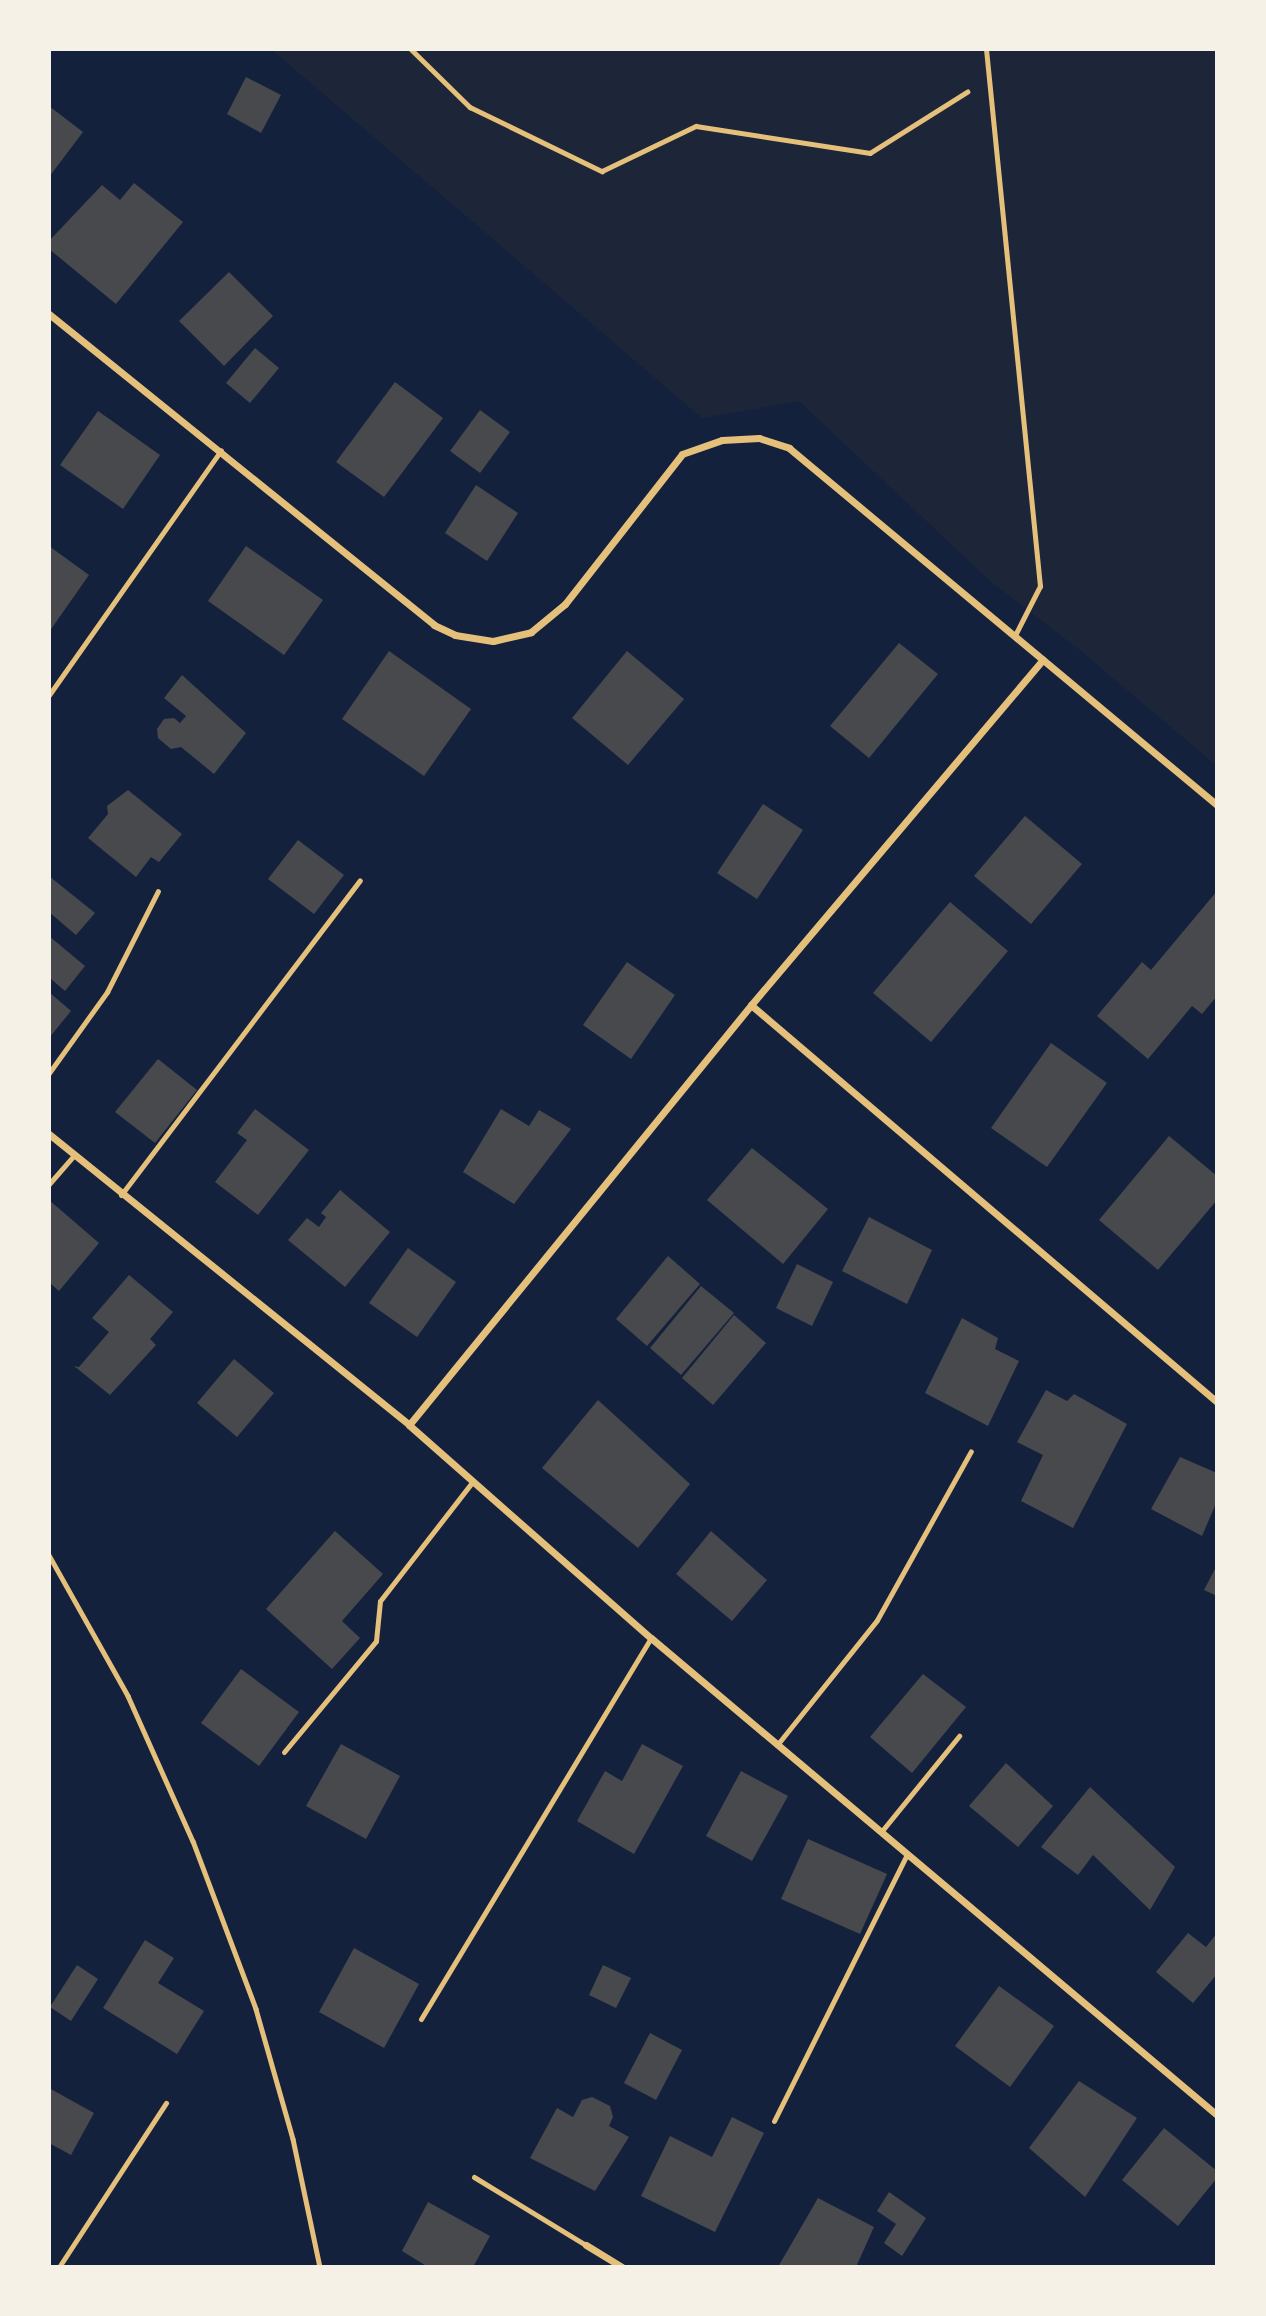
<!DOCTYPE html>
<html>
<head>
<meta charset="utf-8">
<style>
  body { margin:0 }
  #map { position:relative; width:1266px; height:2316px; overflow:hidden; background:#14213d; font-family:Montserrat,sans-serif }
  div>[style] { position:absolute }
  [style*='--x'] { left:calc(var(--x)*1px); top:calc(var(--y)*1px); width:calc(var(--w)*1px); rotate:calc(var(--a)*1deg) }
  .green>* { inset:0; background:#1d2539 }
  .building>* { inset:0; background:#48494c }
  .path>* { height:4.5px; margin:-2.25px; padding:0 2.25px; transform-origin:2.25px; border-radius:2.25px; background:#e5c07b }
  .service>* { height:5px; margin:-2.5px; padding:0 2.5px; transform-origin:2.5px; border-radius:2.5px; background:#e5c07b }
  .minor>* { height:7px; margin:-3.5px; padding:0 3.5px; transform-origin:3.5px; border-radius:3.5px; background:#e5c07b }
  span { translate:-50% -50%; white-space:nowrap; text-align:center; line-height:1.15; -webkit-text-stroke:7px #f6f1e7; paint-order:stroke }
  .frame { position:absolute; inset:0; border:51px solid #f6f1e7; pointer-events:none }
</style>
</head>
<body>
<div id="map">
  <div class="green">
    <i style="clip-path:polygon(271px 49px,1217px 49px,1217px 766px,1081px 651px,990px 581px,799px 401px,702px 418px)"></i>
  </div>
  <div class="building">
    <i style="clip-path:polygon(246px 77px,281px 95px,261px 133px,227px 114px)"></i>
    <i style="clip-path:polygon(49px 106px,83px 132px,49px 177px)"></i>
    <i style="clip-path:polygon(134px 183px,183px 222px,116px 304px,49px 249px,49px 241px,102px 185px,120px 200px)"></i>
    <i style="clip-path:polygon(229px 272px,273px 316px,224px 366px,179px 321px)"></i>
    <i style="clip-path:polygon(255px 348px,279px 368px,250px 403px,226px 383px)"></i>
    <i style="clip-path:polygon(395px 382px,443px 418px,384px 497px,336px 462px)"></i>
    <i style="clip-path:polygon(480px 410px,510px 432px,480px 473px,450px 451px)"></i>
    <i style="clip-path:polygon(98px 411px,160px 455px,123px 509px,60px 465px)"></i>
    <i style="clip-path:polygon(476px 485px,518px 513px,487px 561px,445px 533px)"></i>
    <i style="clip-path:polygon(49px 546px,89px 575px,49px 632px)"></i>
    <i style="clip-path:polygon(246px 546px,323px 600px,284px 655px,208px 601px)"></i>
    <i style="clip-path:polygon(899px 643px,938px 674px,869px 758px,830px 726px)"></i>
    <i style="clip-path:polygon(389px 651px,471px 709px,424px 776px,342px 719px)"></i>
    <i style="clip-path:polygon(627px 651px,684px 699px,628px 765px,572px 718px)"></i>
    <i style="clip-path:polygon(182px 675px,246px 733px,214px 774px,181px 747px,171px 749px,158px 738px,157px 729px,164px 719px,174px 718px,180px 723px,186px 716px,164px 698px)"></i>
    <i style="clip-path:polygon(128px 790px,182px 834px,159px 862px,151px 857px,136px 877px,88px 838px,108px 814px,107px 806px)"></i>
    <i style="clip-path:polygon(763px 804px,803px 830px,757px 899px,717px 873px)"></i>
    <i style="clip-path:polygon(1025px 816px,1082px 864px,1031px 924px,974px 876px)"></i>
    <i style="clip-path:polygon(298px 840px,344px 875px,314px 914px,268px 879px)"></i>
    <i style="clip-path:polygon(49px 876px,95px 913px,76px 935px,49px 912px)"></i>
    <i style="clip-path:polygon(1217px 891px,1217px 996px,1202px 1014px,1192px 1006px,1148px 1059px,1097px 1016px,1142px 962px,1151px 970px)"></i>
    <i style="clip-path:polygon(950px 902px,1008px 951px,931px 1042px,873px 993px)"></i>
    <i style="clip-path:polygon(49px 936px,85px 966px,65px 991px,51px 979px,49px 982px)"></i>
    <i style="clip-path:polygon(627px 962px,675px 995px,631px 1059px,583px 1025px)"></i>
    <i style="clip-path:polygon(49px 992px,71px 1011px,49px 1038px)"></i>
    <i style="clip-path:polygon(1051px 1043px,1107px 1083px,1047px 1167px,991px 1128px)"></i>
    <i style="clip-path:polygon(158px 1059px,197px 1090px,155px 1143px,115px 1112px)"></i>
    <i style="clip-path:polygon(255px 1109px,309px 1150px,258px 1215px,215px 1182px,247px 1140px,237px 1133px)"></i>
    <i style="clip-path:polygon(501px 1109px,529px 1126px,539px 1110px,571px 1129px,514px 1204px,463px 1172px)"></i>
    <i style="clip-path:polygon(1169px 1136px,1217px 1176px,1217px 1200px,1158px 1270px,1099px 1220px)"></i>
    <i style="clip-path:polygon(752px 1148px,828px 1209px,783px 1264px,707px 1200px)"></i>
    <i style="clip-path:polygon(340px 1190px,390px 1232px,345px 1287px,288px 1240px,307px 1218px,319px 1227px,326px 1217px,321px 1213px)"></i>
    <i style="clip-path:polygon(49px 1200px,99px 1243px,59px 1291px,49px 1282px)"></i>
    <i style="clip-path:polygon(869px 1217px,932px 1250px,907px 1304px,842px 1271px)"></i>
    <i style="clip-path:polygon(408px 1248px,456px 1282px,417px 1337px,369px 1303px)"></i>
    <i style="clip-path:polygon(668px 1256px,700px 1284px,647px 1346px,616px 1319px)"></i>
    <i style="clip-path:polygon(797px 1264px,833px 1282px,812px 1326px,776px 1308px)"></i>
    <i style="clip-path:polygon(129px 1275px,173px 1312px,150px 1339px,156px 1345px,110px 1395px,74px 1366px,79px 1367px,109px 1332px,92px 1318px)"></i>
    <i style="clip-path:polygon(701px 1286px,734px 1313px,681px 1375px,650px 1348px)"></i>
    <i style="clip-path:polygon(734px 1315px,766px 1343px,713px 1405px,682px 1378px)"></i>
    <i style="clip-path:polygon(962px 1318px,998px 1338px,995px 1349px,1019px 1361px,988px 1426px,925px 1393px)"></i>
    <i style="clip-path:polygon(234px 1359px,274px 1393px,237px 1437px,197px 1403px)"></i>
    <i style="clip-path:polygon(1046px 1390px,1067px 1401px,1074px 1394px,1127px 1424px,1073px 1528px,1021px 1501px,1043px 1455px,1017px 1442px)"></i>
    <i style="clip-path:polygon(598px 1400px,690px 1484px,638px 1548px,542px 1468px)"></i>
    <i style="clip-path:polygon(1180px 1457px,1217px 1473px,1217px 1501px,1202px 1536px,1151px 1509px)"></i>
    <i style="clip-path:polygon(335px 1531px,383px 1574px,342px 1621px,360px 1638px,332px 1669px,266px 1609px)"></i>
    <i style="clip-path:polygon(711px 1531px,767px 1580px,732px 1621px,676px 1574px)"></i>
    <i style="clip-path:polygon(1217px 1565px,1217px 1596px,1204px 1590px)"></i>
    <i style="clip-path:polygon(241px 1669px,299px 1712px,259px 1766px,201px 1723px)"></i>
    <i style="clip-path:polygon(923px 1674px,966px 1707px,912px 1773px,870px 1737px)"></i>
    <i style="clip-path:polygon(341px 1744px,400px 1776px,366px 1839px,306px 1806px)"></i>
    <i style="clip-path:polygon(642px 1744px,683px 1766px,634px 1854px,577px 1821px,605px 1771px,622px 1781px)"></i>
    <i style="clip-path:polygon(1006px 1763px,1053px 1806px,1018px 1847px,969px 1806px)"></i>
    <i style="clip-path:polygon(741px 1771px,788px 1796px,752px 1861px,706px 1836px)"></i>
    <i style="clip-path:polygon(1090px 1787px,1175px 1867px,1150px 1910px,1093px 1855px,1078px 1875px,1041px 1847px)"></i>
    <i style="clip-path:polygon(808px 1839px,887px 1874px,860px 1934px,781px 1899px)"></i>
    <i style="clip-path:polygon(1188px 1933px,1206px 1947px,1217px 1933px,1217px 1974px,1193px 2003px,1156px 1972px)"></i>
    <i style="clip-path:polygon(145px 1940px,174px 1958px,158px 1983px,204px 2011px,177px 2054px,103px 2008px)"></i>
    <i style="clip-path:polygon(354px 1948px,419px 1984px,384px 2048px,319px 2012px)"></i>
    <i style="clip-path:polygon(77px 1965px,98px 1979px,71px 2021px,50px 2007px)"></i>
    <i style="clip-path:polygon(603px 1965px,631px 1978px,616px 2008px,589px 1995px)"></i>
    <i style="clip-path:polygon(999px 1986px,1054px 2026px,1010px 2087px,955px 2046px)"></i>
    <i style="clip-path:polygon(650px 2033px,682px 2050px,656px 2100px,624px 2083px)"></i>
    <i style="clip-path:polygon(1079px 2081px,1137px 2118px,1085px 2197px,1029px 2148px)"></i>
    <i style="clip-path:polygon(49px 2088px,94px 2113px,71px 2155px,49px 2143px)"></i>
    <i style="clip-path:polygon(592px 2097px,610px 2106px,613px 2117px,609px 2126px,629px 2137px,595px 2191px,530px 2158px,557px 2108px,573px 2117px,582px 2100px)"></i>
    <i style="clip-path:polygon(732px 2117px,764px 2133px,715px 2232px,641px 2196px,670px 2136px,712px 2157px)"></i>
    <i style="clip-path:polygon(1164px 2128px,1217px 2171px,1217px 2178px,1178px 2226px,1122px 2180px)"></i>
    <i style="clip-path:polygon(889px 2192px,926px 2218px,902px 2256px,884px 2243px,896px 2224px,877px 2211px)"></i>
    <i style="clip-path:polygon(818px 2198px,874px 2227px,856px 2267px,778px 2267px)"></i>
    <i style="clip-path:polygon(428px 2202px,490px 2236px,473px 2267px,428px 2267px,402px 2251px)"></i>
  </div>
  <div class="path">
    <i style="--x:411;--y:49;--w:83;--a:44.5"></i>
    <i style="--x:470;--y:107;--w:147;--a:25.9"></i>
    <i style="--x:602;--y:171;--w:104;--a:-25.6"></i>
    <i style="--x:696;--y:126;--w:176;--a:8.8"></i>
    <i style="--x:870;--y:153;--w:115;--a:-32.2"></i>
    <i style="--x:49;--y:1555;--w:162;--a:60.7"></i>
    <i style="--x:128;--y:1696;--w:159;--a:65.9"></i>
    <i style="--x:193;--y:1841;--w:179;--a:69.4"></i>
    <i style="--x:256;--y:2009;--w:135;--a:74.1"></i>
    <i style="--x:293;--y:2139;--w:131;--a:78.1"></i>
  </div>
  <div class="service">
    <i style="--x:986;--y:49;--w:540;--a:84.26"></i>
    <i style="--x:1040;--y:586;--w:55;--a:117"></i>
    <i style="--x:49;--y:695;--w:299;--a:-54.9"></i>
    <i style="--x:49;--y:1073;--w:100;--a:-54.4"></i>
    <i style="--x:107;--y:992;--w:113;--a:-63.2"></i>
    <i style="--x:49;--y:1184;--w:38;--a:-49"></i>
    <i style="--x:121;--y:1195;--w:395;--a:-52.8"></i>
    <i style="--x:777;--y:1745;--w:160;--a:-51.3"></i>
    <i style="--x:877;--y:1620;--w:193;--a:-60.9"></i>
    <i style="--x:284;--y:1752;--w:144;--a:-50.3"></i>
    <i style="--x:376;--y:1641;--w:40;--a:-84.3"></i>
    <i style="--x:380;--y:1601;--w:152;--a:-52.2"></i>
    <i style="--x:881;--y:1832;--w:124;--a:-50.9"></i>
    <i style="--x:421;--y:2019;--w:445;--a:-58.9"></i>
    <i style="--x:774;--y:2121;--w:298;--a:-63.5"></i>
    <i style="--x:474;--y:2177;--w:131;--a:31.3"></i>
    <i style="--x:59;--y:2267;--w:196;--a:-56.9"></i>
  </div>
  <div class="minor">
    <i style="--x:49;--y:314;--w:495;--a:38.9"></i>
    <i style="--x:434;--y:625;--w:23;--a:25"></i>
    <i style="--x:455;--y:635;--w:38;--a:9"></i>
    <i style="--x:493;--y:641;--w:39;--a:-13"></i>
    <i style="--x:531;--y:632;--w:44;--a:-39.5"></i>
    <i style="--x:565;--y:604;--w:190;--a:-52"></i>
    <i style="--x:682;--y:454;--w:42;--a:-19.3"></i>
    <i style="--x:722;--y:440;--w:37;--a:-3"></i>
    <i style="--x:759;--y:438;--w:32;--a:18"></i>
    <i style="--x:789;--y:448;--w:557;--a:39.83"></i>
    <i style="--x:751;--y:1005;--w:612;--a:40.43"></i>
    <i style="--x:49;--y:1134;--w:463;--a:38.9"></i>
    <i style="--x:409;--y:1425;--w:322;--a:41.4"></i>
    <i style="--x:651;--y:1638;--w:740;--a:40.12"></i>
    <i style="--x:409;--y:1425;--w:542;--a:-50.84"></i>
    <i style="--x:751;--y:1005;--w:452;--a:-49.8"></i>
    <i style="--x:586;--y:2245;--w:42;--a:31.4"></i>
  </div>
  <div class="frame"></div>
</div>
</body>
</html>
